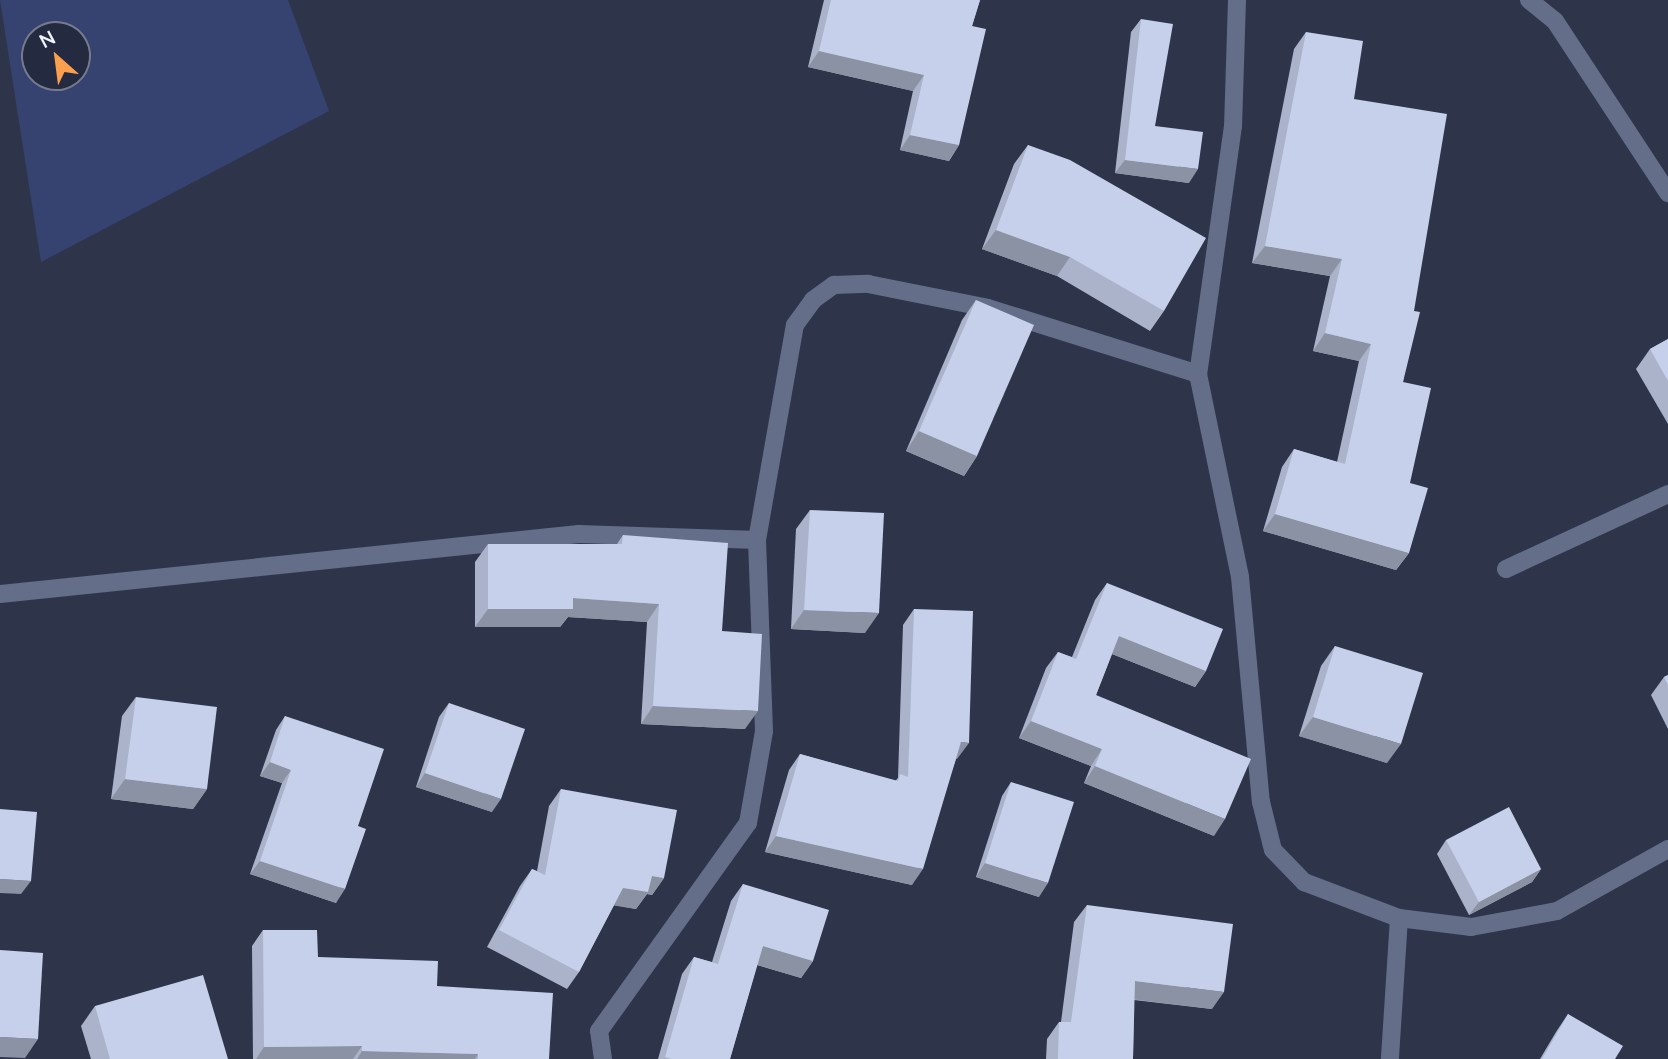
<!DOCTYPE html>
<html>
<head>
<meta charset="utf-8">
<style>
  body { margin:0 }
  #map { position:relative; width:1668px; height:1059px; overflow:hidden; background:#2e354b; font-family:Lato,sans-serif }
  div>[style] { position:absolute }
  [style*='--x'] { left:calc(var(--x)*1px); top:calc(var(--y)*1px); width:calc(var(--w)*1px); rotate:calc(var(--a)*1deg) }
  .green>* { inset:0; background:#364370 }
  .minor>* { height:18px; margin:-9px; padding:0 9px; transform-origin:9px; border-radius:9px; background:#646e89 }
  .wall>* { inset:0; background:#aab3ca }
  .shaded-wall>* { inset:0; background:#8b92a4 }
  .building>* { inset:0; background:#c6d0eb }
  span { translate:-50% -50%; white-space:nowrap; text-align:center; line-height:1.15; -webkit-text-stroke:7px #242b40; paint-order:stroke }
  .north { position:absolute; left:21px; top:21px; width:70px; height:70px; box-sizing:border-box; background:#242b40; border:2px solid #757b8c; border-radius:50%; rotate:332deg; font-size:19px; font-weight:700; line-height:28px; text-align:center; color:#eff3fe }
  .north::after { content:''; display:block; margin:auto; width:24px; height:32px; background:#fa9f4e; clip-path:polygon(50% 0,100% 100%,50% 72%,0 100%) }
</style>
</head>
<body>
<div id="map">
  <div class="green">
    <i style="clip-path:polygon(evenodd,0 0,288px 0,329px 111px,41px 262px,0 0,35px 35px,77px 35px,77px 77px,35px 77px,35px 35px)"></i>
  </div>
  <div class="minor">
    <i style="--x:1237;--y:0;--w:126;--a:91.8"></i>
    <i style="--x:1233;--y:126;--w:250;--a:98"></i>
    <i style="--x:1198;--y:374;--w:207;--a:78.3"></i>
    <i style="--x:1240;--y:577;--w:226;--a:84.7"></i>
    <i style="--x:1261;--y:802;--w:49;--a:76"></i>
    <i style="--x:1273;--y:850;--w:45;--a:45.9"></i>
    <i style="--x:1304;--y:882;--w:102;--a:20.8"></i>
    <i style="--x:1399;--y:918;--w:141;--a:93.7"></i>
    <i style="--x:1529;--y:0;--w:33;--a:39"></i>
    <i style="--x:1555;--y:21;--w:206;--a:56.7"></i>
    <i style="--x:1506;--y:569;--w:179;--a:-24.8"></i>
    <i style="--x:0;--y:594;--w:582;--a:-5.92"></i>
    <i style="--x:579;--y:534;--w:178;--a:1.9"></i>
    <i style="--x:1399;--y:918;--w:73;--a:7.1"></i>
    <i style="--x:1471;--y:927;--w:87;--a:-10.5"></i>
    <i style="--x:1557;--y:911;--w:127;--a:-29.2"></i>
    <i style="--x:603;--y:1059;--w:28;--a:-98"></i>
    <i style="--x:599;--y:1031;--w:256;--a:-54.4"></i>
    <i style="--x:748;--y:823;--w:93;--a:-80.1"></i>
    <i style="--x:764;--y:731;--w:191;--a:-92.1"></i>
    <i style="--x:757;--y:540;--w:218;--a:-80"></i>
    <i style="--x:795;--y:325;--w:31;--a:-54"></i>
    <i style="--x:813;--y:300;--w:26;--a:-36"></i>
    <i style="--x:834;--y:285;--w:34;--a:-2"></i>
    <i style="--x:868;--y:284;--w:122;--a:11.3"></i>
    <i style="--x:988;--y:308;--w:220;--a:17.4"></i>
  </div>
  <div class="wall">
    <i style="clip-path:polygon(824px 0,980px 0,972px 26px,959px 145px,949px 161px,900px 150px,913px 91px,808px 67px)"></i>
    <i style="clip-path:polygon(1141px 19px,1155px 126px,1189px 183px,1115px 173px,1131px 32px)"></i>
    <i style="clip-path:polygon(1306px 32px,1354px 99px,1414px 311px,1403px 382px,1410px 483px,1409px 553px,1396px 570px,1263px 531px,1282px 467px,1294px 449px,1337px 462px,1359px 361px,1313px 351px,1330px 276px,1252px 263px,1294px 49px)"></i>
    <i style="clip-path:polygon(1028px 145px,1164px 311px,1150px 331px,1057px 276px,982px 249px,1014px 164px)"></i>
    <i style="clip-path:polygon(976px 300px,977px 456px,964px 476px,906px 451px,962px 320px)"></i>
    <i style="clip-path:polygon(1668px 339px,1668px 424px,1636px 369px,1650px 349px)"></i>
    <i style="clip-path:polygon(810px 510px,865px 633px,791px 629px,796px 529px)"></i>
    <i style="clip-path:polygon(623px 535px,722px 631px,745px 729px,641px 724px,647px 622px,568px 617px,560px 627px,475px 627px,475px 562px,488px 544px,617px 544px)"></i>
    <i style="clip-path:polygon(1107px 583px,1206px 671px,1195px 687px,1112px 654px,1096px 695px,1214px 836px,1084px 783px,1091px 766px,1019px 738px,1046px 668px,1058px 652px,1072px 657px,1095px 600px)"></i>
    <i style="clip-path:polygon(914px 609px,957px 759px,956px 759px,912px 885px,765px 852px,789px 770px,800px 754px,895px 781px,898px 778px,903px 625px)"></i>
    <i style="clip-path:polygon(1335px 646px,1387px 763px,1299px 736px,1321px 666px)"></i>
    <i style="clip-path:polygon(1668px 675px,1668px 729px,1651px 695px,1664px 677px)"></i>
    <i style="clip-path:polygon(136px 697px,207px 789px,193px 809px,111px 799px,122px 716px)"></i>
    <i style="clip-path:polygon(449px 703px,492px 812px,416px 787px,439px 717px)"></i>
    <i style="clip-path:polygon(285px 716px,358px 826px,336px 903px,250px 874px,282px 783px,260px 776px,276px 730px)"></i>
    <i style="clip-path:polygon(1011px 782px,1039px 897px,976px 877px,1002px 796px)"></i>
    <i style="clip-path:polygon(561px 789px,664px 878px,652px 895px,647px 894px,636px 909px,614px 905px,579px 972px,567px 989px,487px 947px,520px 886px,532px 869px,537px 871px,549px 806px)"></i>
    <i style="clip-path:polygon(1446px 840px,1541px 869px,1532px 882px,1469px 915px,1437px 854px)"></i>
    <i style="clip-path:polygon(743px 884px,813px 961px,801px 978px,757px 965px,730px 1059px,658px 1059px,682px 974px,694px 957px,712px 962px,731px 901px)"></i>
    <i style="clip-path:polygon(1087px 905px,1212px 1009px,1134px 1000px,1133px 1059px,1046px 1059px,1047px 1039px,1059px 1022px,1061px 1022px,1074px 922px)"></i>
    <i style="clip-path:polygon(263px 930px,318px 957px,437px 986px,549px 1059px,253px 1059px,252px 946px)"></i>
    <i style="clip-path:polygon(95px 1006px,228px 1059px,91px 1059px,81px 1026px)"></i>
    <i style="clip-path:polygon(1568px 1014px,1615px 1059px,1540px 1059px,1556px 1032px)"></i>
  </div>
  <div class="shaded-wall">
    <i style="clip-path:polygon(819px 51px,924px 75px,913px 91px,808px 67px)"></i>
    <i style="clip-path:polygon(910px 135px,959px 145px,949px 161px,900px 150px)"></i>
    <i style="clip-path:polygon(1125px 160px,1198px 169px,1189px 183px,1115px 173px)"></i>
    <i style="clip-path:polygon(996px 230px,1070px 257px,1057px 276px,982px 249px)"></i>
    <i style="clip-path:polygon(1265px 246px,1342px 259px,1330px 276px,1252px 263px)"></i>
    <i style="clip-path:polygon(1325px 333px,1371px 344px,1359px 361px,1313px 351px)"></i>
    <i style="clip-path:polygon(919px 431px,977px 456px,964px 476px,906px 451px)"></i>
    <i style="clip-path:polygon(1275px 514px,1409px 553px,1396px 570px,1263px 531px)"></i>
    <i style="clip-path:polygon(573px 598px,659px 604px,647px 622px,568px 617px,560px 627px,475px 627px,488px 609px)"></i>
    <i style="clip-path:polygon(804px 610px,879px 613px,865px 633px,791px 629px)"></i>
    <i style="clip-path:polygon(1119px 636px,1206px 671px,1195px 687px,1107px 652px)"></i>
    <i style="clip-path:polygon(653px 706px,758px 711px,745px 729px,641px 724px)"></i>
    <i style="clip-path:polygon(1313px 717px,1401px 744px,1387px 763px,1299px 736px)"></i>
    <i style="clip-path:polygon(1031px 721px,1102px 749px,1091px 766px,1019px 738px)"></i>
    <i style="clip-path:polygon(961px 742px,969px 743px,957px 759px,949px 758px)"></i>
    <i style="clip-path:polygon(270px 762px,291px 770px,282px 783px,260px 776px)"></i>
    <i style="clip-path:polygon(1095px 766px,1225px 819px,1214px 836px,1084px 783px)"></i>
    <i style="clip-path:polygon(425px 773px,501px 799px,492px 812px,416px 787px)"></i>
    <i style="clip-path:polygon(125px 779px,207px 789px,193px 809px,111px 799px)"></i>
    <i style="clip-path:polygon(776px 836px,923px 869px,912px 885px,765px 852px)"></i>
    <i style="clip-path:polygon(260px 861px,345px 889px,336px 903px,250px 874px)"></i>
    <i style="clip-path:polygon(985px 863px,1048px 883px,1039px 897px,976px 877px)"></i>
    <i style="clip-path:polygon(1541px 869px,1532px 882px,1469px 915px,1479px 902px)"></i>
    <i style="clip-path:polygon(652px 876px,664px 878px,652px 895px,647px 894px,636px 909px,611px 905px,623px 888px)"></i>
    <i style="clip-path:polygon(0 879px,31px 881px,21px 894px,0 893px)"></i>
    <i style="clip-path:polygon(763px 946px,813px 961px,801px 978px,751px 963px)"></i>
    <i style="clip-path:polygon(1135px 981px,1224px 992px,1212px 1009px,1122px 998px)"></i>
    <i style="clip-path:polygon(0 1037px,38px 1039px,25px 1058px,0 1057px)"></i>
    <i style="clip-path:polygon(362px 1046px,353px 1059px,256px 1059px,264px 1047px)"></i>
    <i style="clip-path:polygon(362px 1051px,478px 1054px,475px 1059px,357px 1059px)"></i>
  </div>
  <div class="building">
    <i style="clip-path:polygon(831px 0,980px 0,972px 26px,986px 29px,959px 145px,910px 135px,924px 75px,819px 51px)"></i>
    <i style="clip-path:polygon(1141px 19px,1173px 24px,1155px 126px,1203px 132px,1198px 169px,1125px 160px)"></i>
    <i style="clip-path:polygon(1306px 32px,1363px 41px,1354px 99px,1447px 114px,1414px 311px,1420px 312px,1403px 382px,1431px 388px,1410px 483px,1428px 488px,1409px 553px,1275px 514px,1294px 449px,1345px 464px,1371px 344px,1325px 333px,1342px 259px,1265px 246px)"></i>
    <i style="clip-path:polygon(1028px 145px,1070px 160px,1206px 238px,1164px 311px,1070px 257px,996px 230px)"></i>
    <i style="clip-path:polygon(976px 300px,1034px 325px,977px 456px,919px 431px)"></i>
    <i style="clip-path:polygon(1668px 339px,1668px 381px,1650px 349px)"></i>
    <i style="clip-path:polygon(810px 510px,884px 513px,879px 613px,804px 610px)"></i>
    <i style="clip-path:polygon(623px 535px,728px 543px,722px 631px,762px 634px,758px 711px,653px 706px,659px 604px,573px 598px,573px 609px,488px 609px,488px 544px,622px 544px)"></i>
    <i style="clip-path:polygon(1107px 583px,1223px 629px,1206px 671px,1119px 636px,1096px 695px,1251px 759px,1225px 819px,1095px 766px,1102px 749px,1031px 721px,1058px 652px,1076px 659px)"></i>
    <i style="clip-path:polygon(914px 609px,973px 611px,969px 743px,961px 742px,923px 869px,776px 836px,800px 754px,898px 781px,900px 774px,908px 777px)"></i>
    <i style="clip-path:polygon(1335px 646px,1423px 673px,1401px 744px,1313px 717px)"></i>
    <i style="clip-path:polygon(1668px 675px,1668px 685px,1664px 677px)"></i>
    <i style="clip-path:polygon(136px 697px,217px 707px,207px 789px,125px 779px)"></i>
    <i style="clip-path:polygon(449px 703px,525px 729px,501px 799px,425px 773px)"></i>
    <i style="clip-path:polygon(285px 716px,384px 749px,358px 826px,366px 829px,345px 889px,260px 861px,291px 770px,270px 762px)"></i>
    <i style="clip-path:polygon(1011px 782px,1074px 802px,1048px 883px,985px 863px)"></i>
    <i style="clip-path:polygon(561px 789px,677px 810px,664px 878px,652px 876px,648px 892px,623px 888px,579px 972px,499px 930px,532px 869px,545px 875px)"></i>
    <i style="clip-path:polygon(1509px 807px,1541px 869px,1479px 902px,1446px 840px)"></i>
    <i style="clip-path:polygon(0 809px,37px 812px,31px 881px,0 879px)"></i>
    <i style="clip-path:polygon(743px 884px,829px 910px,813px 961px,763px 946px,730px 1059px,672px 1059px,665px 1057px,694px 957px,718px 964px)"></i>
    <i style="clip-path:polygon(1087px 905px,1233px 924px,1224px 992px,1135px 981px,1133px 1059px,1058px 1059px,1059px 1022px,1071px 1022px)"></i>
    <i style="clip-path:polygon(263px 930px,317px 930px,318px 957px,438px 961px,437px 986px,553px 993px,549px 1059px,478px 1059px,478px 1054px,362px 1051px,362px 1046px,264px 1047px)"></i>
    <i style="clip-path:polygon(0 950px,43px 953px,38px 1039px,0 1037px)"></i>
    <i style="clip-path:polygon(203px 975px,228px 1059px,110px 1059px,95px 1006px)"></i>
    <i style="clip-path:polygon(1568px 1014px,1623px 1046px,1615px 1059px,1542px 1059px)"></i>
  </div>
  <div class="north">N</div>
</div>
</body>
</html>
